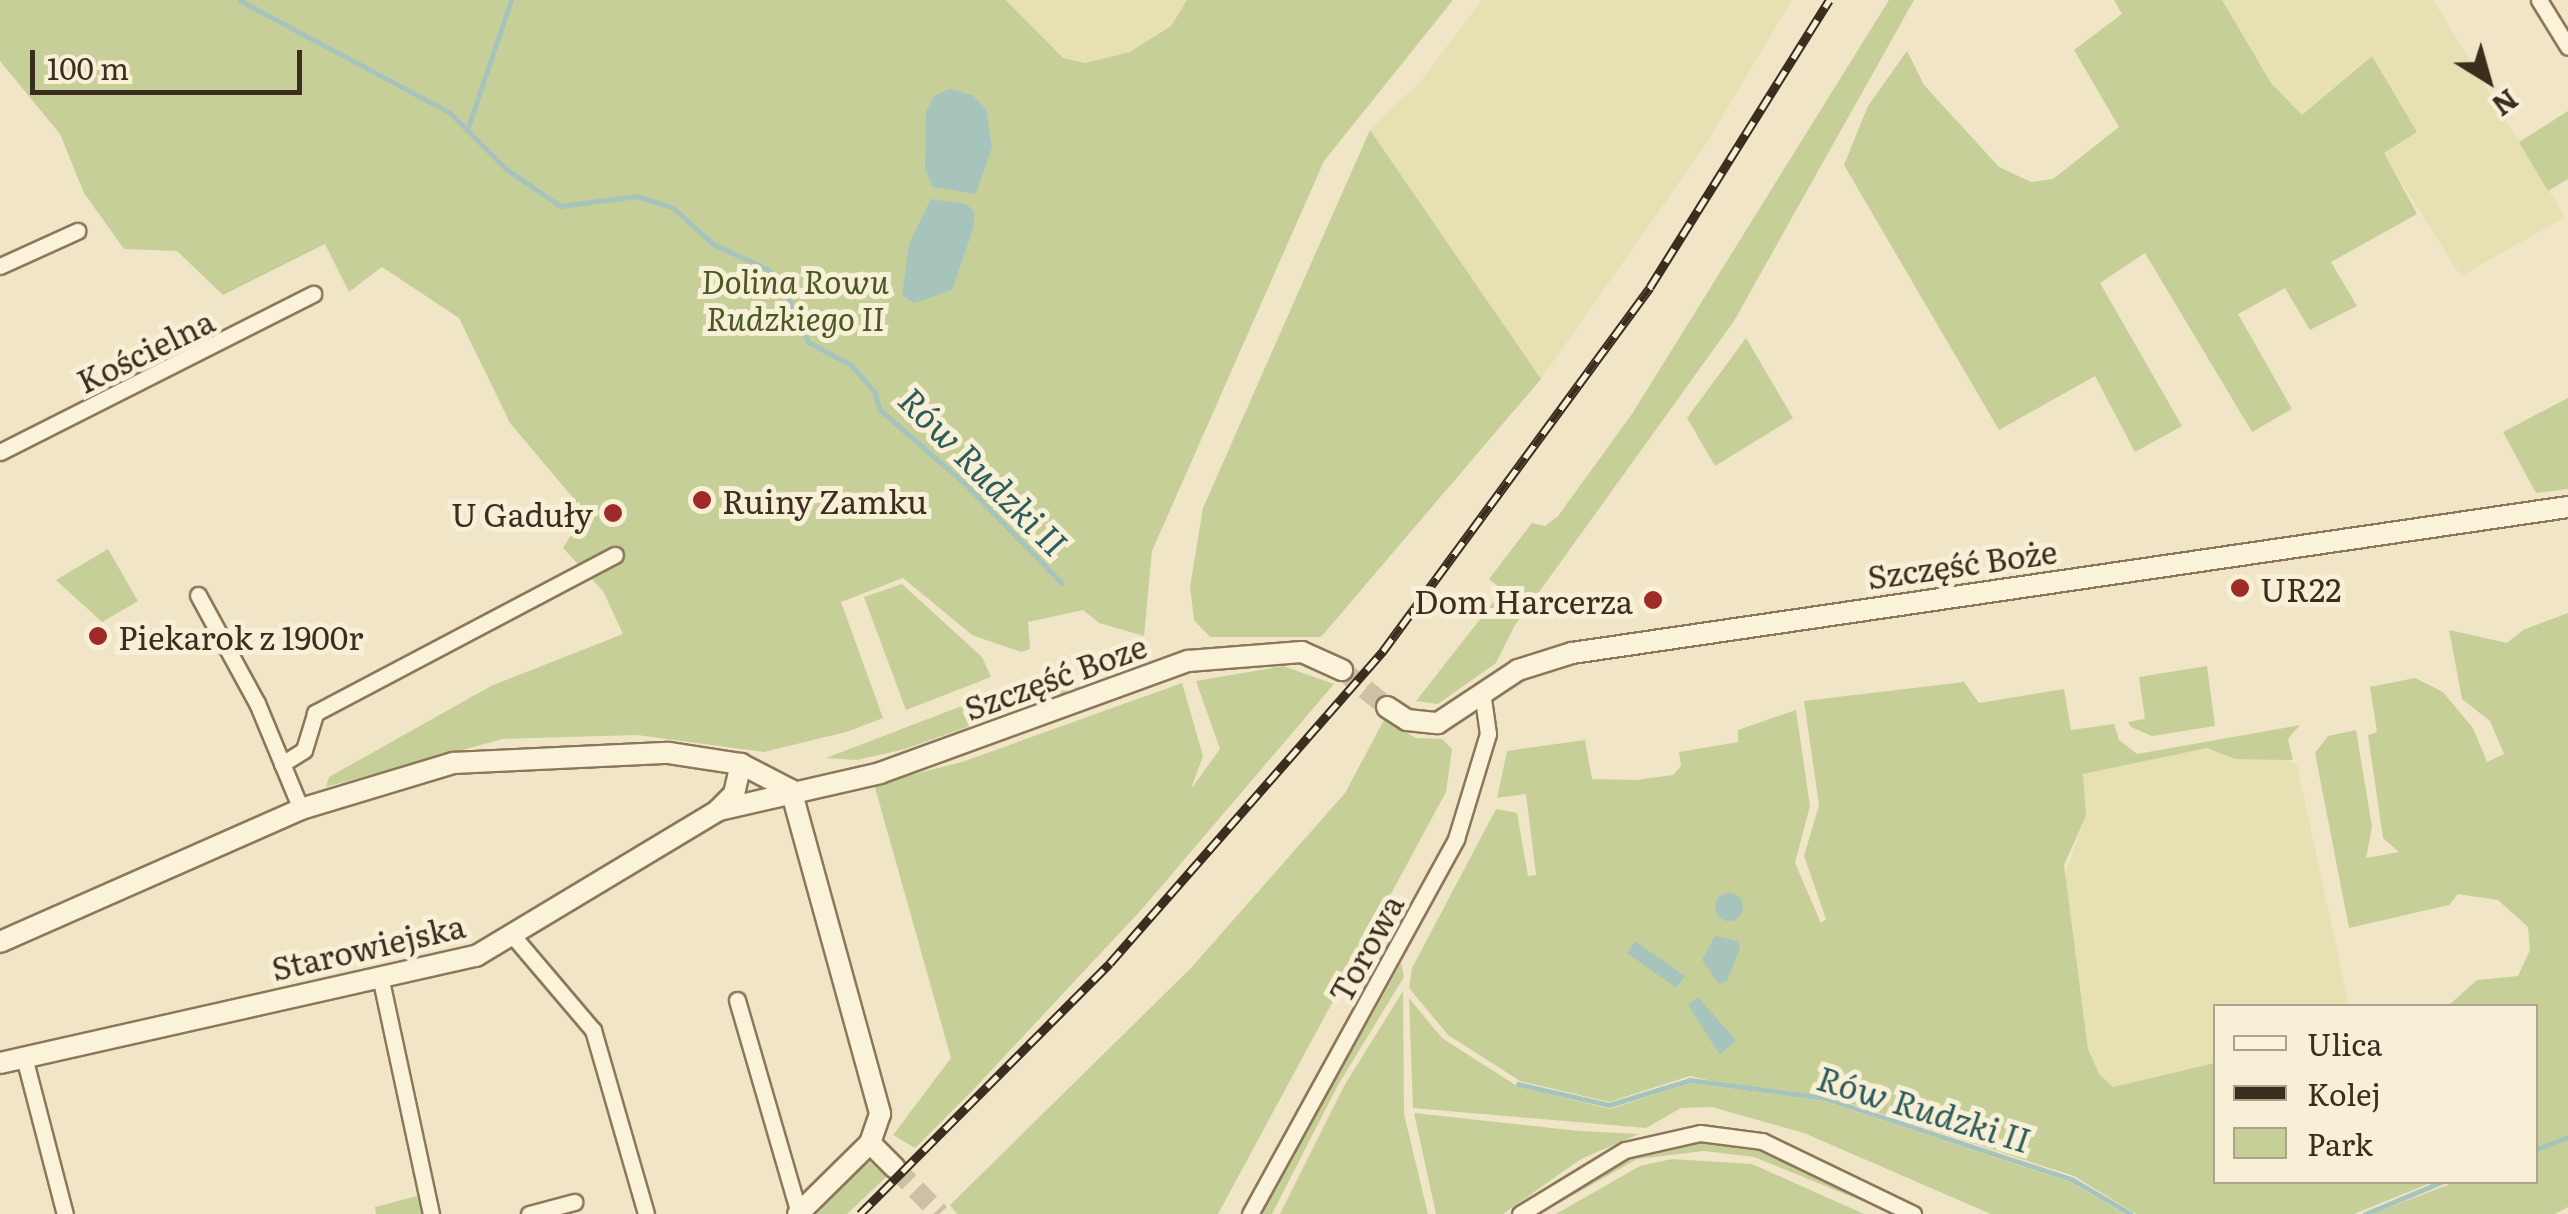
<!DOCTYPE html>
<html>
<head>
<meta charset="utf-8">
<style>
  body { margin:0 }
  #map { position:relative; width:2568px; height:1214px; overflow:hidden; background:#f0e5c6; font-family:Literata,serif }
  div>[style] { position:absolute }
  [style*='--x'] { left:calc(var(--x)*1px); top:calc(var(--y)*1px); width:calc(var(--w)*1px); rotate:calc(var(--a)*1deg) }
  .farmland>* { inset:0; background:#e6e0b2 }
  .green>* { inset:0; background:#c7cf99 }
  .water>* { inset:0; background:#a7c4bc }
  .round { border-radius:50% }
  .stream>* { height:5px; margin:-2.5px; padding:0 2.5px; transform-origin:2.5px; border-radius:2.5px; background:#a7c4bc }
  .tertiary-tunnel>* { height:20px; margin-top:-10px; transform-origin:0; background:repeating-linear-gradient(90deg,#ccc0a5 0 20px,transparent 0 30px) }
  .roads { filter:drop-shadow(2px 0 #8c775a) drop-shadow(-2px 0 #8c775a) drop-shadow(0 2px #8c775a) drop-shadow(0 -2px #8c775a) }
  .minor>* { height:15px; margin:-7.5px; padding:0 7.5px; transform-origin:7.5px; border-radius:7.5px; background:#faf2d9 }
  .tertiary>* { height:20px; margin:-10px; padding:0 10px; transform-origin:10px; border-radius:10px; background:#faf2d9 }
  .rail>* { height:9px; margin-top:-4.5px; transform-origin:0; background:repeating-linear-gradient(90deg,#f7efd6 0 15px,#3c2e1f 0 30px); box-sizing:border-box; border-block:2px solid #3c2e1f }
  .dots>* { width:28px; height:28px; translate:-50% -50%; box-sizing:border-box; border:5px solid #f7efd6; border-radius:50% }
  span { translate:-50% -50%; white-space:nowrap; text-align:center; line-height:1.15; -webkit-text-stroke:10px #f7efd6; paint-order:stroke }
  .park-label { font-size:32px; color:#4a5924; font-style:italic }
  .street-label { font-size:32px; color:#3c2e1f }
  .poi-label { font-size:32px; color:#3c2e1f }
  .left { translate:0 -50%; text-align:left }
  .right { translate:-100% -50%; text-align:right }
  .water-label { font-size:35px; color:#2d5c5b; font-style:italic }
  .legend { position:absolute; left:2213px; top:1004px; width:325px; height:180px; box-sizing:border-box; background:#f7efd6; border:2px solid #aca28d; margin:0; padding:12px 18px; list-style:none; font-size:30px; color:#3c2e1f }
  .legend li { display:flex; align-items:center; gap:20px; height:50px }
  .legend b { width:50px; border:2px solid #aca28d }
  .north { position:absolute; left:2438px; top:30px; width:100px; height:100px; -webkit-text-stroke:8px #f7efd6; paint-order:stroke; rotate:143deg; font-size:28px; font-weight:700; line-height:40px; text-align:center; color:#3c2e1f }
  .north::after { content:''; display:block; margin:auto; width:35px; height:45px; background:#3c2e1f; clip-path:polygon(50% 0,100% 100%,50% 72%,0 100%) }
  .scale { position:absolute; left:30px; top:50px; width:272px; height:45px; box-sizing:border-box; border:5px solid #3c2e1f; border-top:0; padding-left:12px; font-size:30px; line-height:35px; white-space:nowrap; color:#3c2e1f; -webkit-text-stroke:8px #f7efd6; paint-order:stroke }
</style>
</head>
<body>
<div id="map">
  <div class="farmland">
    <i style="clip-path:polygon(1006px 0,1187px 0,1171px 26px,1130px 52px,1085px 63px,1063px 58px)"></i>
    <i style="clip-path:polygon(1482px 0,1792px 0,1706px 144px,1541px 379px,1370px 130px,1420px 82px)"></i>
    <i style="clip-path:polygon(2222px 0,2433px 0,2565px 217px,2461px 276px,2383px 153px,2371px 56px,2302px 115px,2271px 83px)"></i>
    <i style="clip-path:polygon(2207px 748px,2235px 759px,2284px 758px,2297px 765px,2349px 1006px,2216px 1006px,2215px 1063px,2113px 1087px,2099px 1074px,2088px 1049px,2065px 874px,2086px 816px,2082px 779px,2086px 771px)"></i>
  </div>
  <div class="green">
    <i style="clip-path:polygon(0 0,1006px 0,1063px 58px,1085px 63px,1130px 52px,1171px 26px,1187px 0,1453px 0,1324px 161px,1152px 551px,1144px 636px,1099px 623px,1083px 610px,1028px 622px,1030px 649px,1021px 652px,972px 635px,903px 578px,841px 602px,883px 718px,846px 732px,764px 752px,637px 735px,503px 739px,326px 787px,329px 777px,491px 686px,623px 634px,603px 591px,563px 548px,576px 527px,562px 512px,574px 499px,510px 423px,459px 318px,382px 267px,349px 292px,325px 244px,223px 295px,177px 251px,124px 249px,84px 193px,60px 134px,0 61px)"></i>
    <i style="clip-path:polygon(1889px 0,1914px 0,1734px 321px,1514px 627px,1496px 663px,1438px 704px,1416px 701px,1503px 590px,1489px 579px,1532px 523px,1545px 526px,1558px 516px,1632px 414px)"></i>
    <i style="clip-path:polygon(2114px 0,2222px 0,2271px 83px,2302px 115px,2372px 56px,2417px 132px,2384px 153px,2417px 214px,2331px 262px,2357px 306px,2310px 330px,2285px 288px,2238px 314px,2292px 409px,2252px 432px,2145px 253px,2100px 283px,2182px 426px,2135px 452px,2095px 376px,1999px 430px,1844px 165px,1868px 106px,1907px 51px,1924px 85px,1999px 167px,2031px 182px,2053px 179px,2119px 127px,2074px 50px,2122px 14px)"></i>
    <i style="clip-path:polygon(2568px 111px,2568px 179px,2548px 191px,2519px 142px)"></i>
    <i style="clip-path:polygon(1370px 130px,1541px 379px,1321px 637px,1210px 637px,1194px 620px,1190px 587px,1203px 508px)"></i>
    <i style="clip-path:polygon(1746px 338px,1793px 418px,1715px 466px,1687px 418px)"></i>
    <i style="clip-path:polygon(2568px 398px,2568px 489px,2536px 493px,2503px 432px)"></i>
    <i style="clip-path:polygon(108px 549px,138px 601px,102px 622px,56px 580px)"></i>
    <i style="clip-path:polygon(902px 584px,982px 657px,991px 677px,906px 710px,864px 597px)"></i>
    <i style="clip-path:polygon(2568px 613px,2568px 1135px,2536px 1147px,2536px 1006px,2448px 1006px,2477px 980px,2518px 976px,2530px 950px,2528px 927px,2498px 900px,2458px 894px,2449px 905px,2349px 928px,2315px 753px,2328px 736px,2356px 730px,2372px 827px,2366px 858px,2399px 852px,2383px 838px,2368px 735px,2377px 732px,2370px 687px,2415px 678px,2443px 692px,2473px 728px,2487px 762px,2504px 754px,2490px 721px,2462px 699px,2449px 630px,2507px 643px,2523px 630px)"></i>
    <i style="clip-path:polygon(1283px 666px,1334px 684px,1142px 909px,972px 1091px,915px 1148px,893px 1135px,951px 1058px,874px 784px,962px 762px,1182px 683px,1203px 756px,1191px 789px,1220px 749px,1196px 681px)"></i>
    <i style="clip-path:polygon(2207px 666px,2215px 726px,2152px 736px,2131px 727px,2128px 722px,2145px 719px,2139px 677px)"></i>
    <i style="clip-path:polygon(1061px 668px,1077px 688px,905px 749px,857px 760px,826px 758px)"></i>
    <i style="clip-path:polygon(1964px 682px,1979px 703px,2064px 689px,2071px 730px,2114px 724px,2119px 740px,2137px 754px,2300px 725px,2288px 739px,2293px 760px,2235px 759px,2207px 748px,2083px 774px,2086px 816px,2064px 865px,2088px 1049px,2099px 1074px,2113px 1087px,2215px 1063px,2216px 1182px,2433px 1182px,2354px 1214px,2136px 1214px,2074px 1176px,1826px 1096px,1756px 1091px,1690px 1076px,1609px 1102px,1520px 1081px,1448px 1035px,1409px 988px,1412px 968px,1496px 809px,1517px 813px,1528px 876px,1536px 875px,1526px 794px,1497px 798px,1507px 751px,1585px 740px,1592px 779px,1636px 780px,1673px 775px,1681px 766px,1679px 752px,1738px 742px,1738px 730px,1796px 710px,1810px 806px,1795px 863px,1821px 923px,1826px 919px,1804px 856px,1819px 805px,1804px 701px)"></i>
    <i style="clip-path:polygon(1384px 720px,1416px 738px,1442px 739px,1452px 749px,1446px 792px,1218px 1214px,957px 1214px,950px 1205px,1191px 968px,1345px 793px)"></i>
    <i style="clip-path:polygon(1401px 963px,1404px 977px,1338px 1085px,1272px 1214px,1261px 1214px)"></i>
    <i style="clip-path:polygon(1403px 991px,1404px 1114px,1428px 1214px,1280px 1214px,1344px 1086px)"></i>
    <i style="clip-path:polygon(1409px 998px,1442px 1038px,1517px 1086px,1610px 1109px,1690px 1083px,1824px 1101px,2070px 1182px,2125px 1214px,1991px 1214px,1804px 1133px,1712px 1107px,1681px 1108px,1646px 1128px,1413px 1108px)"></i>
    <i style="clip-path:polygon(1414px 1113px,1580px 1131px,1639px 1134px,1581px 1159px,1503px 1214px,1436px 1214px)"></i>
    <i style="clip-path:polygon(2568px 1138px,2568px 1207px,2555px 1214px,2372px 1214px,2455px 1182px,2536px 1182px,2536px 1151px)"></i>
    <i style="clip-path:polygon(1703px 1140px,1761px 1149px,1894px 1214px,1754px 1157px,1704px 1151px,1637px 1159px,1540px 1214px,1529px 1214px,1638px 1151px)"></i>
    <i style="clip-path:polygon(1672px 1159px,1752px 1164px,1864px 1214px,1556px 1214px,1640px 1166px)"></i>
    <i style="clip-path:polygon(868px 1160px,886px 1177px,847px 1214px,817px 1214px)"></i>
    <i style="clip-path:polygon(417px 1196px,422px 1214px,376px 1214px,375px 1207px)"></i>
  </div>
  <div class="water">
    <i style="clip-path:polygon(949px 89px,972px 95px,986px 109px,992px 147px,976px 194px,933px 187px,925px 169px,926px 112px,934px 96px)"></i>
    <i style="clip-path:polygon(931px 199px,966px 204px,975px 212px,973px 229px,952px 290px,914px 303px,902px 295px,909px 244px)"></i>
    <i class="round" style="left:1715px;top:893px;width:28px;height:28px"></i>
    <i style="clip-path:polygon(1715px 936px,1739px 941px,1740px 948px,1727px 981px,1719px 984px,1702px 960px)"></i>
    <i style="clip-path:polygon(1635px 941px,1685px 976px,1676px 988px,1627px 953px)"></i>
    <i style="clip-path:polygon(1698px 997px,1736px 1040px,1720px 1055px,1688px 1005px)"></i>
  </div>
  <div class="stream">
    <i style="--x:239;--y:0;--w:238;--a:28.1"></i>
    <i style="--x:449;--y:112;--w:81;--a:45"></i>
    <i style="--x:506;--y:169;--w:65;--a:34.4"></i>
    <i style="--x:560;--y:206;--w:78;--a:-7.4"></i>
    <i style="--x:637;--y:196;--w:38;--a:18"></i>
    <i style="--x:673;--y:208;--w:54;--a:42"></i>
    <i style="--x:713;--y:244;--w:60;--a:24.8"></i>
    <i style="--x:767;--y:269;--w:20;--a:45"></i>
    <i style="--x:781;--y:283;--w:65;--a:65.4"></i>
    <i style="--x:808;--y:342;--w:49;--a:28.1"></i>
    <i style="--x:851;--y:365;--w:37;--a:49"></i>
    <i style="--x:875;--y:393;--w:16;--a:76"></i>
    <i style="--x:879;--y:409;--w:111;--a:41"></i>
    <i style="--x:963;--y:482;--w:141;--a:45.6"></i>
    <i style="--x:467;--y:130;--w:137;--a:-71.3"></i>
    <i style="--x:1518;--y:1084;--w:93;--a:13"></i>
    <i style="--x:1609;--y:1105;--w:85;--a:-17.2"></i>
    <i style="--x:1690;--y:1080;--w:135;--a:7.7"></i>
    <i style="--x:1824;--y:1098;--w:260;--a:18.2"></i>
    <i style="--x:2071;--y:1179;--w:69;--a:30.3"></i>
    <i style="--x:2536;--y:1149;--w:34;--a:-21"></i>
    <i style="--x:2365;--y:1214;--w:82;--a:-22.8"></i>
  </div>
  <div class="tertiary-tunnel">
    <i style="--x:1342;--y:670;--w:58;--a:39.4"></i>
    <i style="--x:895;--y:1168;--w:64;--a:45.6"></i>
  </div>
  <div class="roads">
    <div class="minor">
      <i style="--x:2539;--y:0;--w:55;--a:58.3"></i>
      <i style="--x:0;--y:266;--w:85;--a:-24.4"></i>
      <i style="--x:0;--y:452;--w:351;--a:-26.8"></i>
      <i style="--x:198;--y:595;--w:123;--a:61.4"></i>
      <i style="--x:257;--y:703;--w:115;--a:67.5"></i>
      <i style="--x:282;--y:764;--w:26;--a:-32"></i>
      <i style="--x:304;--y:750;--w:39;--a:-73"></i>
      <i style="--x:315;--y:713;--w:339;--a:-27.8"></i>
      <i style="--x:514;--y:937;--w:122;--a:49.7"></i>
      <i style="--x:593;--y:1030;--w:191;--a:73.9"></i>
      <i style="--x:380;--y:976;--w:243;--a:77.9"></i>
      <i style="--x:737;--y:1000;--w:222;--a:73.8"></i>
      <i style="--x:24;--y:1057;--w:162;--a:75.4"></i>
      <i style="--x:529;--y:1214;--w:47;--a:-14.9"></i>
      <i style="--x:1250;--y:1214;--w:428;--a:-61.2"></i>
      <i style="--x:1456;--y:839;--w:110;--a:-73.1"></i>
      <i style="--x:1488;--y:734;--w:37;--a:-98"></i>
      <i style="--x:1520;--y:1214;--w:123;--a:-31.4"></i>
      <i style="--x:1625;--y:1150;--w:77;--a:-12.8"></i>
      <i style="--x:1700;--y:1133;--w:63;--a:7.4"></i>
      <i style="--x:1762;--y:1141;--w:168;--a:25.8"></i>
    </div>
    <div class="tertiary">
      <i style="--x:1387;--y:707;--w:24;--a:33"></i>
      <i style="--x:1407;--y:720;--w:31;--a:6"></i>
      <i style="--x:1438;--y:723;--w:96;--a:-33.5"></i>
      <i style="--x:1518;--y:670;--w:57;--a:-17.5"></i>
      <i style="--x:1572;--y:653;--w:1007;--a:-8.34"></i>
      <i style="--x:791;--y:790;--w:336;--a:74.6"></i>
      <i style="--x:880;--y:1114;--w:31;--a:109"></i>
      <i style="--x:870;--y:1143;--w:101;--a:135.4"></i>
      <i style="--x:719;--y:810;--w:165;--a:-12.9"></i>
      <i style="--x:880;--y:773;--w:328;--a:-20"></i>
      <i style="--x:1188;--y:661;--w:114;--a:-4.5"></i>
      <i style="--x:1302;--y:652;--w:44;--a:24.2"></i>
      <i style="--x:0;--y:942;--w:329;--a:-23.8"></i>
      <i style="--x:301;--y:809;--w:159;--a:-16.8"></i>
      <i style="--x:453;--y:763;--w:216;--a:-2.7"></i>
      <i style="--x:669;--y:753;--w:73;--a:8.7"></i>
      <i style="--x:741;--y:764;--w:56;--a:27.5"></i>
      <i style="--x:0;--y:1063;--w:488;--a:-12.7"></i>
      <i style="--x:476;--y:956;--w:281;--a:-31"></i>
      <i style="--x:717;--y:811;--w:24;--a:-45"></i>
      <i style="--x:734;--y:794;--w:31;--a:-77"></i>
      <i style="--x:870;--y:1143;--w:35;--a:45"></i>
    </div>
  </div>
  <div class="rail">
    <i style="--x:860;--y:1214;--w:354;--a:-45.1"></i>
    <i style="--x:1110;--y:963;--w:415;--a:-48.8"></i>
    <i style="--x:1383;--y:651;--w:451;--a:-53.7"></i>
    <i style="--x:1650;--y:287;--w:338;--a:-58"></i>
  </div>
  <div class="dots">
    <i style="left:702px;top:500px;background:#9e2b28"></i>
    <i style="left:613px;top:513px;background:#9e2b28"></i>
    <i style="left:2240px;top:588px;background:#9e2b28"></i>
    <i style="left:1653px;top:600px;background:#9e2b28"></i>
    <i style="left:98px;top:636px;background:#9e2b28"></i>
  </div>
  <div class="park-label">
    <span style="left:795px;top:299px">Dolina Rowu<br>Rudzkiego II</span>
  </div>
  <div class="street-label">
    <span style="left:145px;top:350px;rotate:-26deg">Kościelna</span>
    <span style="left:1962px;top:563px;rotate:-8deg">Szczęść Boże</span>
    <span style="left:1055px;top:676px;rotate:-20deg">Szczęść Boze</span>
    <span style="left:368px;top:946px;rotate:-13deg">Starowiejska</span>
    <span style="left:1365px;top:948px;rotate:-61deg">Torowa</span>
  </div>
  <div class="poi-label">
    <span class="left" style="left:722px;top:500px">Ruiny Zamku</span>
    <span class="right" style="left:593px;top:513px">U Gaduły</span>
    <span class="left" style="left:2260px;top:588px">UR22</span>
    <span class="right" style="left:1633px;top:600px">Dom Harcerza</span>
    <span class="left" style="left:118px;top:636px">Piekarok z 1900r</span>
  </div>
  <div class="water-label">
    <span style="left:984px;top:470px;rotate:45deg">Rów Rudzki II</span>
    <span style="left:1924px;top:1107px;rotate:17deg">Rów Rudzki II</span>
  </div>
  <ul class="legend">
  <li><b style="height:12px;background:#faf2d9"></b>Ulica</li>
  <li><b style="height:12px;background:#3c2e1f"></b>Kolej</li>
  <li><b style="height:28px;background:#c7cf99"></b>Park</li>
  </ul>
  <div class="north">N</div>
  <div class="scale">100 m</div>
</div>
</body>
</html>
